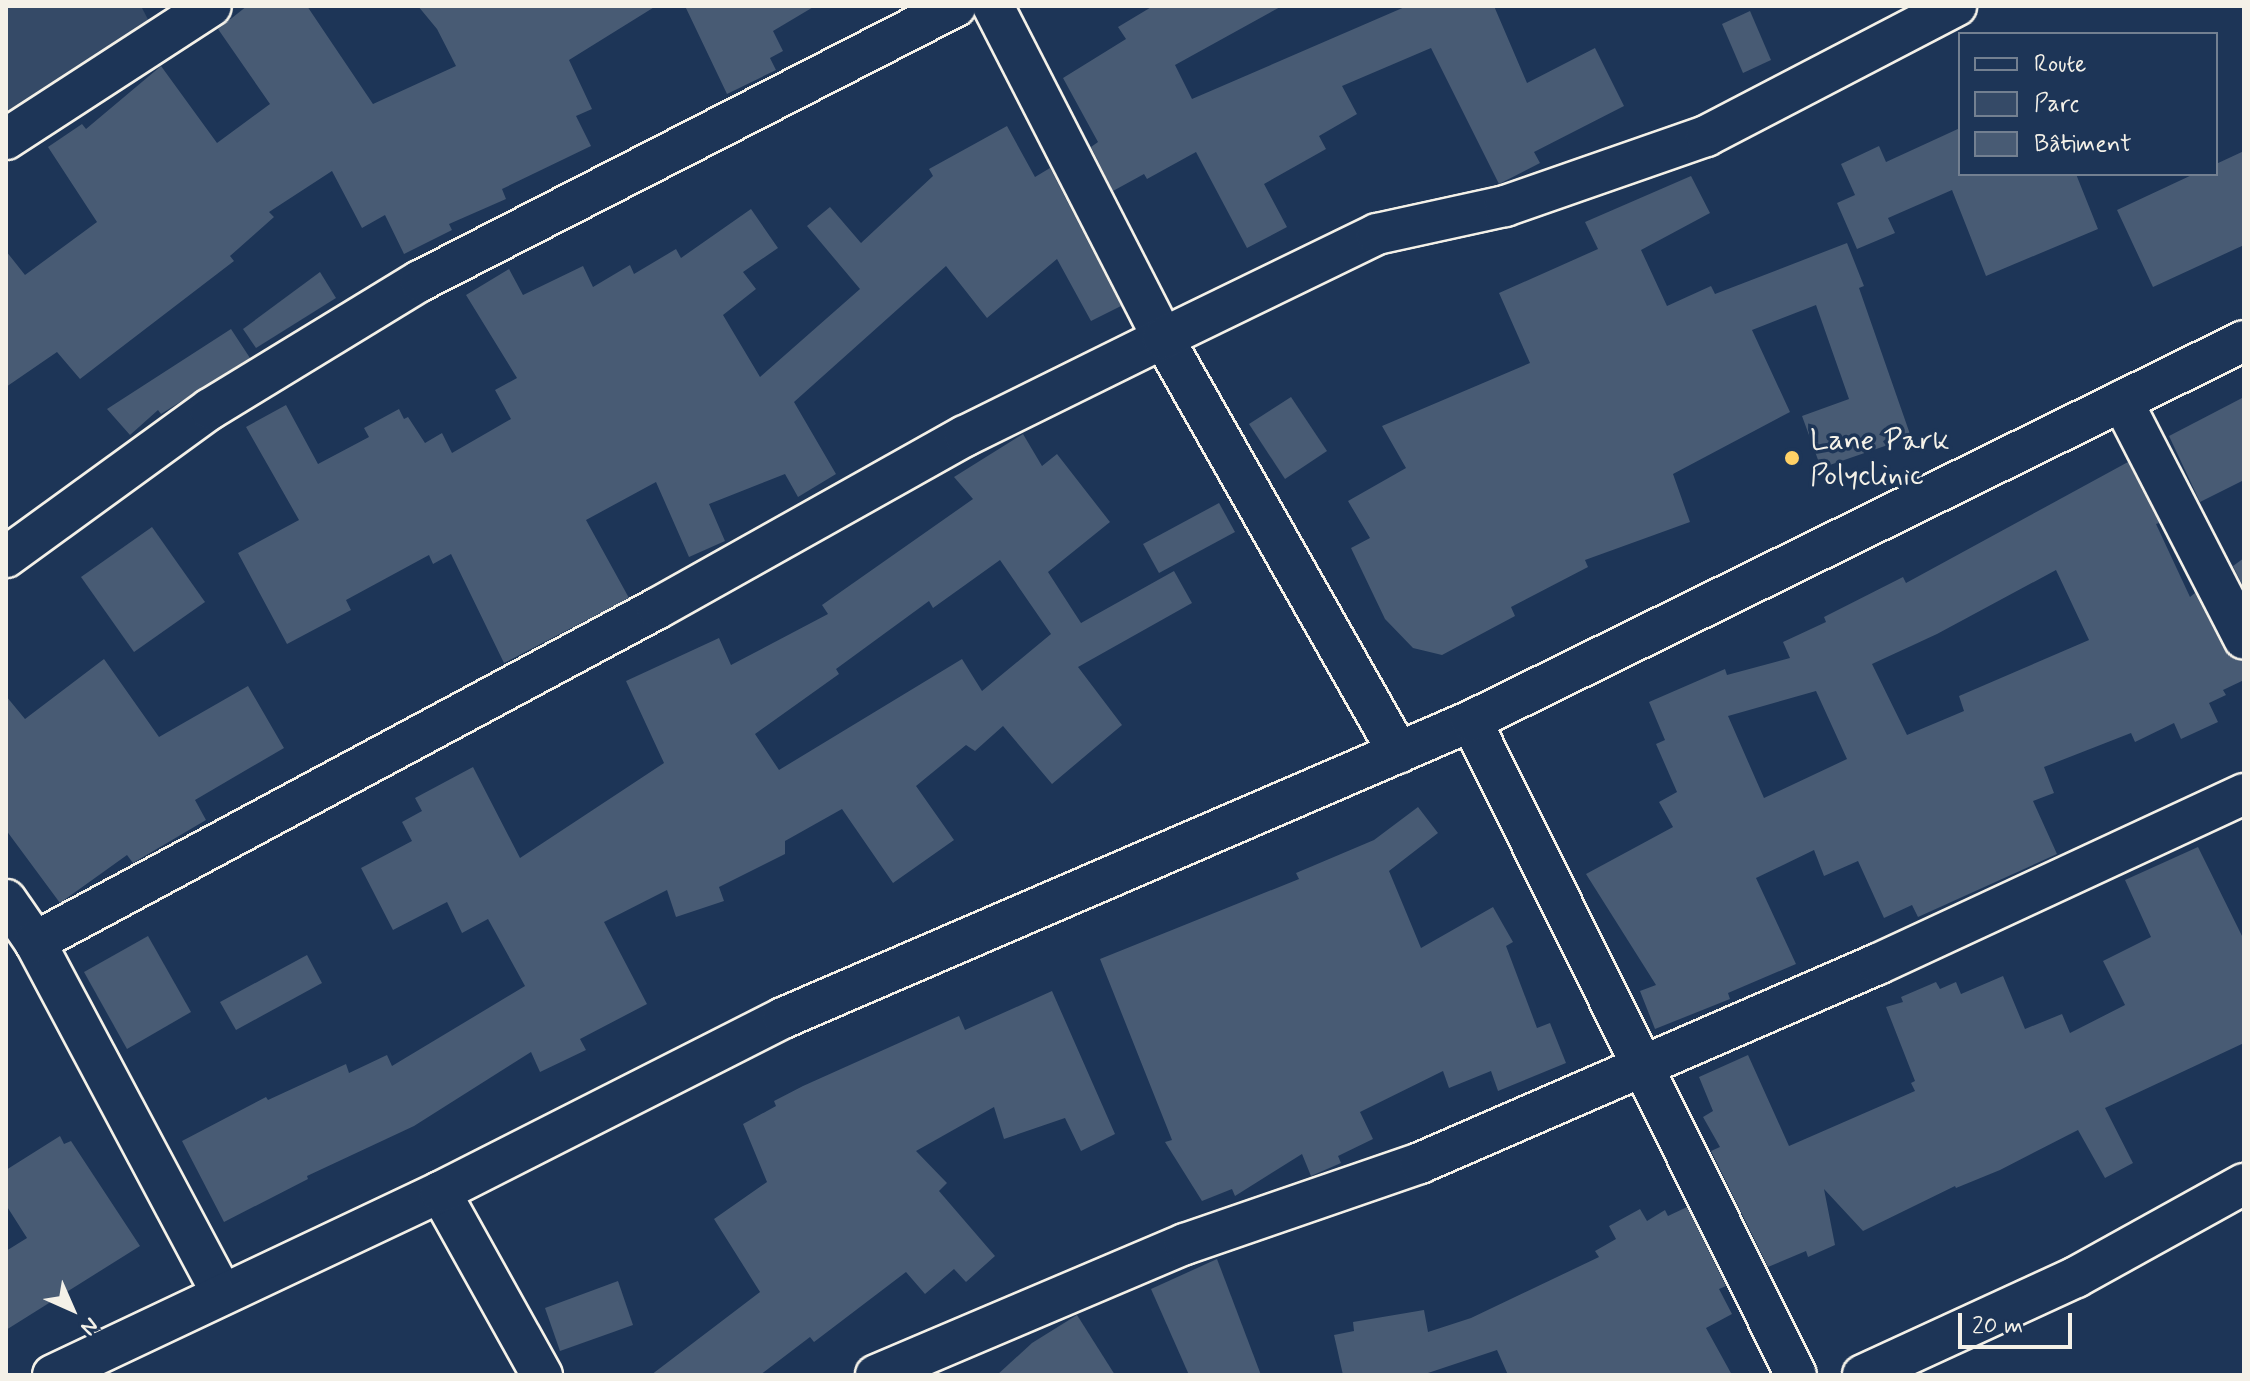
<!DOCTYPE html>
<html>
<head>
<meta charset="utf-8">
<style>
  body { margin:0 }
  #map { position:relative; width:2250px; height:1381px; overflow:hidden; background:#1d3557; font-family:Mynerve,sans-serif }
  div>[style] { position:absolute }
  [style*='--x'] { left:calc(var(--x)*1px); top:calc(var(--y)*1px); width:calc(var(--w)*1px); rotate:calc(var(--a)*1deg) }
  .green>* { inset:0; background:#354a67 }
  .building>* { inset:0; background:#485b74 }
  .roads { filter:drop-shadow(2px 0 #f4f1e8) drop-shadow(-2px 0 #f4f1e8) drop-shadow(0 2px #f4f1e8) drop-shadow(0 -2px #f4f1e8) }
  .minor>* { height:40px; margin:-20px; padding:0 20px; transform-origin:20px; border-radius:20px; background:#1d3557 }
  .dots>* { width:22px; height:22px; translate:-50% -50%; box-sizing:border-box; border:4px solid #1d3557; border-radius:50% }
  span { translate:-50% -50%; white-space:nowrap; text-align:center; line-height:1.15; -webkit-text-stroke:7px #1d3557; paint-order:stroke }
  .poi-label { font-size:30px; color:#f4f1e8 }
  .left { translate:0 -50%; text-align:left }
  .frame { position:absolute; inset:0; border:8px solid #f4f1e8; pointer-events:none }
  .legend { position:absolute; left:1958px; top:32px; width:260px; height:144px; box-sizing:border-box; background:#1d3557; border:2px solid #738091; margin:0; padding:10px 14px; list-style:none; font-size:24px; color:#f4f1e8 }
  .legend li { display:flex; align-items:center; gap:16px; height:40px }
  .legend b { width:40px; border:2px solid #738091 }
  .north { position:absolute; left:32px; top:1269px; width:80px; height:80px; -webkit-text-stroke:6px #1d3557; paint-order:stroke; rotate:135deg; font-size:22px; font-weight:700; line-height:32px; text-align:center; color:#f4f1e8 }
  .north::after { content:''; display:block; margin:auto; width:28px; height:36px; background:#f4f1e8; clip-path:polygon(50% 0,100% 100%,50% 72%,0 100%) }
  .scale { position:absolute; left:1958px; top:1313px; width:114px; height:36px; box-sizing:border-box; border:4px solid #f4f1e8; border-top:0; padding-left:10px; font-size:24px; line-height:28px; white-space:nowrap; color:#f4f1e8; -webkit-text-stroke:6px #1d3557; paint-order:stroke }
</style>
</head>
<body>
<div id="map">
  <div class="green">
    <i style="clip-path:polygon(6px 6px,141px 6px,156px 35px,6px 112px)"></i>
  </div>
  <div class="building">
    <i style="clip-path:polygon(247px 6px,307px 6px,373px 104px,456px 66px,437px 29px,418px 6px,656px 6px,569px 60px,592px 109px,576px 116px,591px 146px,502px 189px,506px 199px,449px 224px,452px 230px,404px 254px,385px 215px,362px 228px,332px 171px,269px 212px,274px 217px,230px 256px,234px 261px,80px 379px,57px 352px,6px 387px,6px 251px,25px 275px,97px 222px,48px 147px,82px 124px,86px 129px,161px 66px,217px 143px,270px 104px,218px 29px)"></i>
    <i style="clip-path:polygon(685px 6px,815px 6px,773px 31px,783px 51px,770px 58px,776px 70px,727px 94px)"></i>
    <i style="clip-path:polygon(1153px 6px,1282px 6px,1175px 65px,1192px 99px,1407px 6px,1494px 6px,1527px 83px,1595px 48px,1624px 106px,1534px 152px,1540px 163px,1499px 184px,1431px 48px,1342px 86px,1357px 114px,1319px 136px,1326px 149px,1264px 184px,1287px 227px,1247px 248px,1196px 152px,1147px 179px,1144px 174px,1113px 191px,1091px 147px,1098px 142px,1063px 78px,1126px 39px,1118px 27px)"></i>
    <i style="clip-path:polygon(1750px 11px,1771px 60px,1743px 73px,1722px 24px)"></i>
    <i style="clip-path:polygon(1007px 126px,1035px 177px,1050px 168px,1121px 306px,1091px 321px,1057px 259px,987px 318px,946px 266px,794px 402px,836px 474px,798px 497px,785px 474px,709px 504px,725px 541px,689px 557px,656px 482px,586px 520px,629px 598px,504px 663px,451px 554px,433px 564px,429px 555px,346px 600px,351px 610px,287px 644px,238px 553px,299px 520px,246px 427px,286px 405px,318px 464px,369px 437px,364px 428px,399px 409px,404px 419px,408px 417px,425px 443px,442px 433px,452px 453px,511px 419px,495px 390px,517px 378px,466px 295px,509px 269px,523px 295px,583px 266px,593px 287px,630px 265px,634px 274px,676px 249px,681px 258px,751px 209px,778px 248px,743px 272px,756px 289px,723px 315px,760px 377px,860px 289px,807px 226px,830px 207px,861px 243px,933px 176px,929px 169px)"></i>
    <i style="clip-path:polygon(1960px 128px,1960px 174px,2076px 174px,2098px 229px,1986px 276px,1952px 190px,1888px 218px,1895px 233px,1857px 249px,1837px 203px,1855px 195px,1841px 164px,1879px 146px,1886px 162px)"></i>
    <i style="clip-path:polygon(2244px 151px,2244px 245px,2153px 287px,2117px 210px,2194px 174px,2216px 174px,2216px 164px)"></i>
    <i style="clip-path:polygon(1691px 176px,1710px 213px,1641px 250px,1667px 306px,1711px 286px,1715px 294px,1847px 243px,1864px 286px,1859px 288px,1911px 437px,1821px 468px,1802px 416px,1849px 399px,1816px 305px,1752px 330px,1790px 412px,1673px 474px,1690px 522px,1585px 560px,1588px 567px,1511px 607px,1515px 616px,1442px 655px,1413px 648px,1385px 619px,1351px 548px,1370px 538px,1348px 501px,1406px 468px,1382px 426px,1530px 363px,1499px 293px,1598px 249px,1585px 222px)"></i>
    <i style="clip-path:polygon(320px 272px,336px 298px,256px 348px,243px 329px)"></i>
    <i style="clip-path:polygon(231px 329px,250px 358px,161px 414px,158px 410px,130px 435px,107px 409px)"></i>
    <i style="clip-path:polygon(1291px 397px,1327px 451px,1285px 479px,1249px 424px)"></i>
    <i style="clip-path:polygon(2244px 397px,2244px 480px,2200px 502px,2169px 436px)"></i>
    <i style="clip-path:polygon(evenodd,1023px 434px,1042px 466px,1057px 454px,1110px 522px,1048px 572px,1081px 623px,1174px 571px,1192px 603px,1078px 667px,1122px 725px,1052px 784px,1003px 726px,975px 751px,966px 745px,916px 786px,954px 840px,893px 883px,842px 809px,785px 841px,785px 854px,719px 887px,724px 901px,676px 917px,667px 890px,604px 922px,647px 1004px,580px 1039px,586px 1050px,540px 1072px,531px 1052px,414px 1126px,307px 1176px,308px 1179px,224px 1222px,182px 1141px,266px 1097px,268px 1100px,346px 1064px,349px 1073px,387px 1055px,392px 1066px,525px 986px,488px 919px,462px 933px,447px 902px,393px 930px,361px 868px,412px 841px,402px 822px,422px 811px,415px 798px,473px 767px,520px 858px,664px 763px,626px 681px,719px 638px,731px 665px,828px 614px,822px 605px,973px 499px,954px 477px,1023px 434px,1000px 560px,1051px 634px,982px 691px,962px 659px,779px 770px,755px 734px,839px 674px,836px 669px,929px 601px,933px 608px,1000px 560px)"></i>
    <i style="clip-path:polygon(evenodd,2128px 462px,2159px 523px,2156px 524px,2190px 597px,2195px 593px,2224px 649px,2232px 658px,2244px 661px,2244px 680px,2223px 690px,2226px 695px,2209px 703px,2218px 722px,2181px 739px,2174px 723px,2135px 742px,2131px 733px,2044px 767px,2054px 793px,2033px 801px,2057px 854px,1918px 917px,1912px 905px,1884px 918px,1858px 861px,1824px 876px,1814px 850px,1756px 878px,1796px 964px,1728px 993px,1730px 999px,1655px 1029px,1640px 991px,1656px 985px,1586px 874px,1673px 827px,1659px 802px,1677px 792px,1656px 744px,1665px 740px,1649px 702px,1725px 669px,1727px 675px,1790px 658px,1783px 642px,1826px 622px,1824px 617px,1903px 577px,1906px 583px,2128px 462px,2056px 570px,2089px 640px,1959px 696px,1964px 711px,1907px 735px,1872px 664px,1937px 634px,2056px 570px,2128px 462px,1816px 691px,1847px 759px,1764px 798px,1728px 716px,1816px 691px)"></i>
    <i style="clip-path:polygon(1219px 503px,1235px 532px,1159px 573px,1143px 544px)"></i>
    <i style="clip-path:polygon(152px 527px,205px 602px,134px 652px,81px 577px)"></i>
    <i style="clip-path:polygon(2244px 558px,2244px 588px,2233px 566px)"></i>
    <i style="clip-path:polygon(104px 659px,159px 737px,248px 686px,284px 748px,195px 800px,206px 820px,133px 863px,127px 855px,60px 903px,6px 830px,6px 696px,25px 719px)"></i>
    <i style="clip-path:polygon(1418px 807px,1438px 833px,1389px 871px,1421px 948px,1493px 907px,1513px 942px,1506px 946px,1537px 1028px,1550px 1023px,1566px 1063px,1498px 1091px,1491px 1071px,1449px 1088px,1443px 1071px,1360px 1112px,1373px 1139px,1338px 1156px,1341px 1163px,1311px 1176px,1302px 1154px,1235px 1196px,1232px 1189px,1202px 1201px,1165px 1142px,1172px 1140px,1100px 959px,1299px 879px,1296px 873px,1374px 840px)"></i>
    <i style="clip-path:polygon(2198px 847px,2244px 940px,2244px 1043px,2105px 1108px,2133px 1163px,2105px 1178px,2078px 1130px,2000px 1170px,1956px 1188px,1955px 1186px,1863px 1231px,1824px 1189px,1835px 1245px,1808px 1257px,1806px 1251px,1768px 1267px,1711px 1151px,1720px 1147px,1703px 1117px,1713px 1111px,1699px 1077px,1748px 1055px,1789px 1146px,1915px 1091px,1911px 1083px,1915px 1081px,1886px 1007px,1903px 1002px,1901px 997px,1936px 982px,1940px 989px,1956px 982px,1961px 994px,2003px 976px,2025px 1029px,2062px 1014px,2070px 1033px,2125px 1005px,2103px 961px,2151px 937px,2125px 880px)"></i>
    <i style="clip-path:polygon(148px 936px,191px 1012px,127px 1049px,84px 972px)"></i>
    <i style="clip-path:polygon(307px 955px,322px 983px,236px 1030px,220px 1002px)"></i>
    <i style="clip-path:polygon(1052px 991px,1115px 1134px,1081px 1151px,1065px 1118px,1004px 1139px,994px 1107px,916px 1151px,947px 1183px,939px 1191px,995px 1256px,966px 1282px,954px 1269px,925px 1294px,906px 1272px,814px 1342px,810px 1337px,760px 1375px,651px 1375px,760px 1292px,714px 1219px,767px 1182px,743px 1124px,776px 1106px,774px 1101px,803px 1086px,959px 1016px,965px 1030px)"></i>
    <i style="clip-path:polygon(60px 1136px,64px 1144px,71px 1141px,140px 1246px,6px 1330px,6px 1251px,27px 1238px,6px 1205px,6px 1170px)"></i>
    <i style="clip-path:polygon(1687px 1207px,1726px 1286px,1719px 1289px,1732px 1314px,1706px 1328px,1732px 1375px,1508px 1375px,1497px 1350px,1422px 1375px,1343px 1375px,1334px 1335px,1354px 1331px,1353px 1322px,1424px 1310px,1428px 1332px,1471px 1318px,1599px 1257px,1595px 1251px,1616px 1239px,1609px 1226px,1640px 1209px,1647px 1221px,1665px 1210px,1668px 1216px)"></i>
    <i style="clip-path:polygon(1217px 1259px,1261px 1375px,1189px 1375px,1151px 1289px)"></i>
    <i style="clip-path:polygon(618px 1281px,633px 1325px,560px 1351px,545px 1308px)"></i>
    <i style="clip-path:polygon(1077px 1315px,1115px 1375px,997px 1375px,1032px 1343px)"></i>
  </div>
  <div class="roads">
    <div class="minor">
      <i style="--x:993;--y:6;--w:373;--a:62.9"></i>
      <i style="--x:1163;--y:338;--w:477;--a:60.4"></i>
      <i style="--x:6;--y:139;--w:244;--a:-33"></i>
      <i style="--x:2122;--y:401;--w:267;--a:62.8"></i>
      <i style="--x:6;--y:557;--w:252;--a:-36"></i>
      <i style="--x:210;--y:409;--w:246;--a:-31.4"></i>
      <i style="--x:420;--y:281;--w:602;--a:-27.16"></i>
      <i style="--x:1471;--y:721;--w:730;--a:63.58"></i>
      <i style="--x:6;--y:900;--w:51;--a:55.4"></i>
      <i style="--x:35;--y:942;--w:399;--a:62"></i>
      <i style="--x:35;--y:942;--w:707;--a:-28.2"></i>
      <i style="--x:658;--y:608;--w:352;--a:-29.3"></i>
      <i style="--x:965;--y:436;--w:221;--a:-26.3"></i>
      <i style="--x:1163;--y:338;--w:238;--a:-25.9"></i>
      <i style="--x:1377;--y:234;--w:131;--a:-12.3"></i>
      <i style="--x:1505;--y:206;--w:213;--a:-19.2"></i>
      <i style="--x:1706;--y:136;--w:282;--a:-27.5"></i>
      <i style="--x:440;--y:1192;--w:210;--a:60.9"></i>
      <i style="--x:53;--y:1375;--w:428;--a:-25.3"></i>
      <i style="--x:440;--y:1192;--w:385;--a:-26.9"></i>
      <i style="--x:783;--y:1018;--w:749;--a:-23.35"></i>
      <i style="--x:1471;--y:721;--w:861;--a:-26.18"></i>
      <i style="--x:876;--y:1375;--w:336;--a:-23"></i>
      <i style="--x:1185;--y:1244;--w:249;--a:-19"></i>
      <i style="--x:1420;--y:1163;--w:499;--a:-23.5"></i>
      <i style="--x:1878;--y:964;--w:404;--a:-24.9"></i>
      <i style="--x:1863;--y:1375;--w:234;--a:-24.7"></i>
      <i style="--x:2076;--y:1277;--w:192;--a:-29"></i>
    </div>
  </div>
  <div class="dots">
    <i style="left:1792px;top:458px;background:#ffd166"></i>
  </div>
  <div class="poi-label">
    <span class="left" style="left:1810px;top:458px">Lane Park<br>Polyclinic</span>
  </div>
  <div class="frame"></div>
  <ul class="legend">
  <li><b style="height:10px;background:#1d3557"></b>Route</li>
  <li><b style="height:22px;background:#354a67"></b>Parc</li>
  <li><b style="height:22px;background:#485b74"></b>Bâtiment</li>
  </ul>
  <div class="north">N</div>
  <div class="scale">20 m</div>
</div>
</body>
</html>
